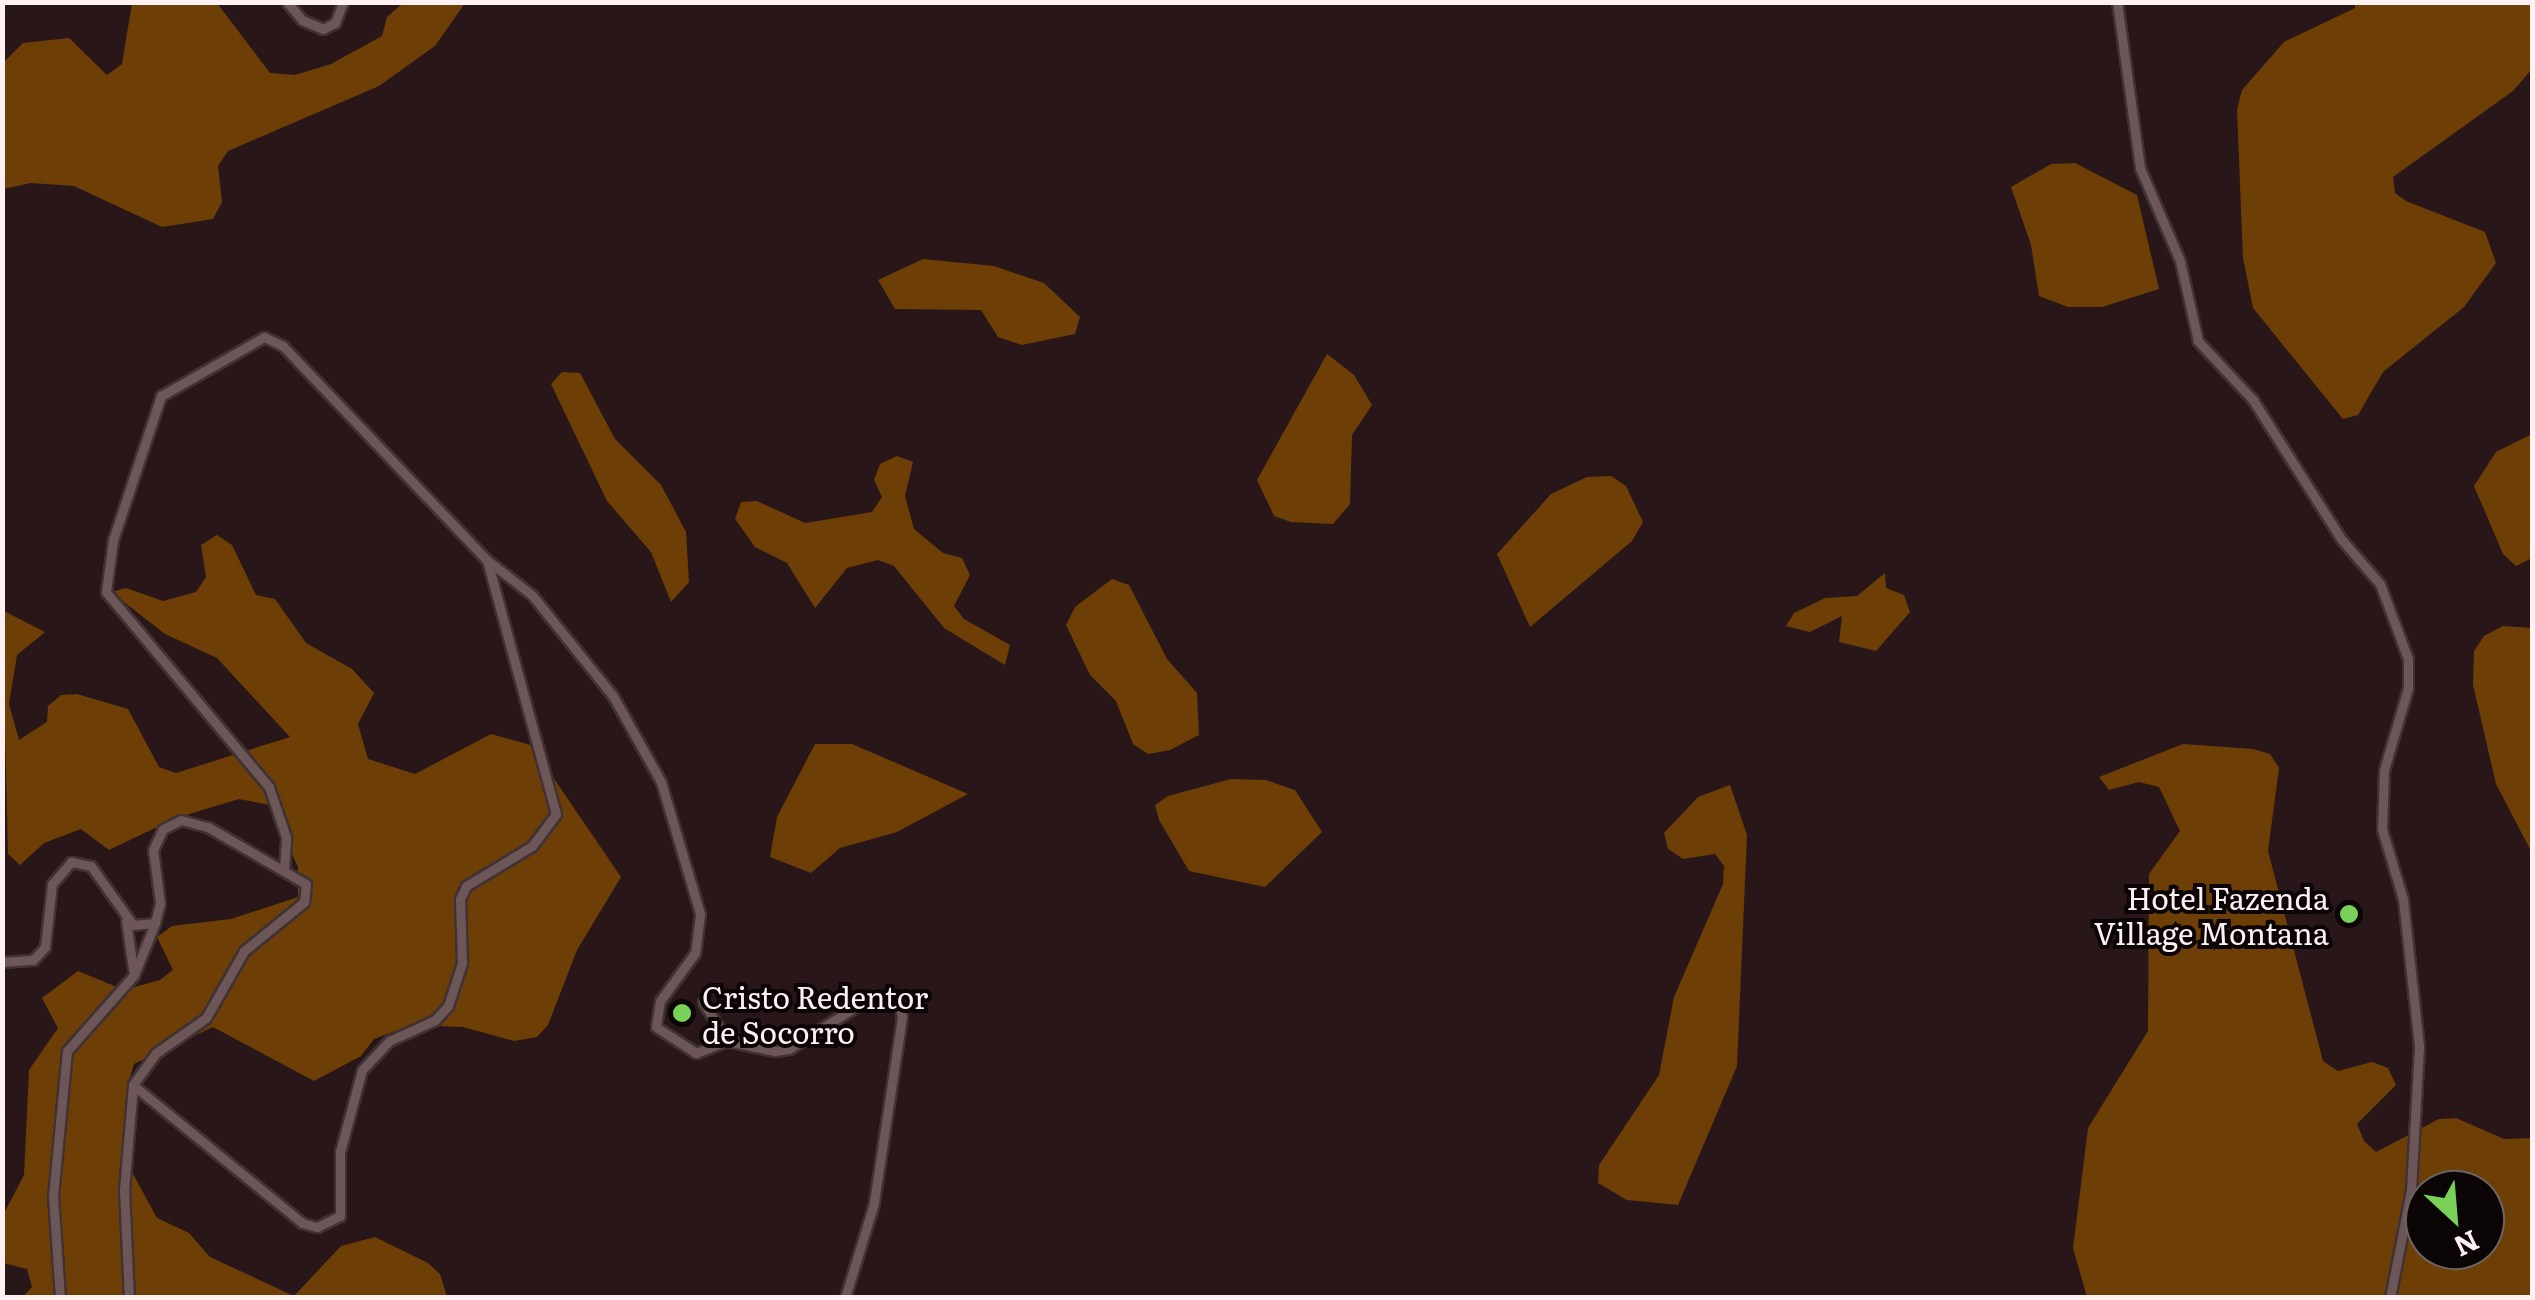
<!DOCTYPE html>
<html>
<head>
<meta charset="utf-8">
<style>
  body { margin:0 }
  #map { position:relative; width:2535px; height:1300px; overflow:hidden; background:#291618; font-family:Literata,serif }
  div>[style] { position:absolute }
  [style*='--x'] { left:calc(var(--x)*1px); top:calc(var(--y)*1px); width:calc(var(--w)*1px); rotate:calc(var(--a)*1deg) }
  .forest>* { inset:0; background:#6d3f06 }
  .roads { filter:drop-shadow(2px 0 #403233) drop-shadow(-2px 0 #403233) drop-shadow(0 2px #403233) drop-shadow(0 -2px #403233) }
  .street>* { height:9px; margin:-4.5px; padding:0 4.5px; transform-origin:4.5px; border-radius:4.5px; background:#6d5657 }
  .dots>* { width:28px; height:28px; translate:-50% -50%; box-sizing:border-box; border:5px solid #0c0505; border-radius:50% }
  span { translate:-50% -50%; white-space:nowrap; text-align:center; line-height:1.15; -webkit-text-stroke:8px #0c0505; paint-order:stroke }
  .poi-label { font-size:30px; color:#fff0f1 }
  .right { translate:-100% -50%; text-align:right }
  .left { translate:0 -50%; text-align:left }
  .frame { position:absolute; inset:0; border:5px solid #fff0f1; pointer-events:none }
  .north { position:absolute; left:2405px; top:1170px; width:100px; height:100px; box-sizing:border-box; background:#0c0505; border:2px solid #6d6363; border-radius:50%; rotate:154deg; font-size:28px; font-weight:700; line-height:40px; text-align:center; color:#fff0f1 }
  .north::after { content:''; display:block; margin:auto; width:35px; height:45px; background:#7ad157; clip-path:polygon(50% 0,100% 100%,50% 72%,0 100%) }
</style>
</head>
<body>
<div id="map">
  <div class="forest">
    <i style="clip-path:polygon(132px 3px,217px 3px,270px 73px,295px 75px,331px 64px,382px 36px,387px 17px,403px 3px,465px 3px,435px 46px,379px 86px,228px 151px,218px 166px,222px 202px,213px 219px,162px 227px,74px 186px,31px 183px,3px 189px,3px 63px,23px 43px,69px 38px,107px 75px,122px 64px)"></i>
    <i style="clip-path:polygon(2355px 3px,2532px 3px,2532px 69px,2513px 91px,2393px 177px,2395px 193px,2406px 201px,2485px 232px,2496px 263px,2464px 307px,2383px 372px,2358px 415px,2343px 419px,2253px 308px,2243px 258px,2237px 110px,2242px 90px,2284px 42px,2355px 8px)"></i>
    <i style="clip-path:polygon(2075px 163px,2137px 195px,2159px 289px,2102px 307px,2068px 307px,2039px 296px,2031px 245px,2011px 187px,2051px 164px)"></i>
    <i style="clip-path:polygon(923px 259px,994px 266px,1044px 283px,1080px 317px,1075px 334px,1022px 345px,998px 337px,981px 310px,895px 309px,878px 280px)"></i>
    <i style="clip-path:polygon(1327px 354px,1354px 375px,1372px 405px,1352px 435px,1350px 504px,1333px 524px,1291px 522px,1274px 516px,1257px 480px)"></i>
    <i style="clip-path:polygon(562px 372px,580px 373px,615px 439px,661px 485px,686px 532px,689px 582px,671px 602px,651px 552px,607px 501px,551px 384px)"></i>
    <i style="clip-path:polygon(2532px 434px,2532px 558px,2516px 566px,2503px 554px,2474px 486px,2496px 452px)"></i>
    <i style="clip-path:polygon(897px 456px,913px 462px,905px 496px,914px 529px,943px 553px,962px 558px,970px 575px,954px 606px,964px 619px,1010px 645px,1005px 665px,944px 628px,894px 566px,878px 560px,847px 568px,815px 608px,787px 563px,755px 547px,735px 519px,741px 502px,757px 501px,805px 523px,872px 512px,882px 497px,874px 480px,880px 464px)"></i>
    <i style="clip-path:polygon(1611px 476px,1626px 486px,1643px 522px,1632px 541px,1530px 627px,1497px 554px,1551px 494px,1587px 477px)"></i>
    <i style="clip-path:polygon(217px 535px,232px 545px,256px 595px,275px 599px,306px 643px,352px 669px,374px 693px,358px 724px,368px 759px,415px 774px,491px 734px,531px 745px,621px 877px,577px 950px,548px 1025px,537px 1037px,514px 1041px,463px 1027px,411px 1025px,374px 1039px,361px 1056px,314px 1081px,213px 1027px,134px 1064px,128px 1084px,132px 1172px,157px 1218px,189px 1233px,210px 1257px,294px 1296px,341px 1246px,375px 1237px,428px 1263px,440px 1274px,447px 1297px,23px 1297px,32px 1287px,27px 1269px,3px 1263px,3px 1215px,24px 1175px,29px 1070px,58px 1028px,42px 998px,78px 971px,124px 990px,160px 980px,173px 970px,157px 937px,172px 926px,231px 919px,298px 897px,298px 867px,281px 830px,280px 807px,239px 799px,176px 818px,109px 850px,81px 829px,44px 843px,20px 865px,8px 854px,2px 610px,45px 632px,17px 655px,9px 704px,19px 740px,47px 722px,48px 706px,61px 695px,77px 694px,128px 709px,159px 767px,176px 773px,290px 737px,217px 658px,165px 634px,111px 592px,126px 588px,163px 601px,196px 592px,206px 577px,201px 545px)"></i>
    <i style="clip-path:polygon(1885px 573px,1886px 588px,1904px 595px,1910px 612px,1876px 651px,1839px 642px,1842px 616px,1810px 632px,1786px 626px,1794px 613px,1825px 598px,1857px 596px)"></i>
    <i style="clip-path:polygon(1112px 579px,1129px 585px,1167px 659px,1197px 693px,1199px 735px,1170px 750px,1148px 754px,1133px 744px,1116px 701px,1090px 675px,1066px 625px,1075px 607px)"></i>
    <i style="clip-path:polygon(2503px 626px,2532px 628px,2532px 853px,2496px 784px,2473px 685px,2474px 651px,2484px 636px)"></i>
    <i style="clip-path:polygon(815px 744px,852px 744px,968px 794px,897px 832px,840px 848px,811px 873px,770px 857px,777px 817px)"></i>
    <i style="clip-path:polygon(evenodd,2183px 744px,2253px 749px,2270px 754px,2279px 768px,2268px 851px,2323px 1061px,2338px 1071px,2372px 1062px,2388px 1068px,2396px 1085px,2357px 1124px,2364px 1141px,2376px 1152px,2439px 1119px,2456px 1118px,2504px 1139px,2532px 1138px,2532px 1297px,2087px 1297px,2073px 1248px,2088px 1128px,2148px 1031px,2149px 874px,2180px 831px,2159px 787px,2139px 782px,2109px 790px,2099px 777px,2183px 744px,2425px 1190px,2485px 1190px,2485px 1250px,2425px 1250px,2425px 1190px)"></i>
    <i style="clip-path:polygon(1231px 779px,1266px 780px,1295px 790px,1322px 832px,1265px 887px,1189px 871px,1159px 820px,1155px 805px,1168px 796px)"></i>
    <i style="clip-path:polygon(1730px 785px,1747px 835px,1737px 1066px,1678px 1205px,1627px 1200px,1598px 1183px,1599px 1165px,1659px 1075px,1674px 997px,1723px 884px,1724px 866px,1715px 854px,1683px 859px,1668px 849px,1664px 833px,1698px 797px)"></i>
  </div>
  <div class="roads">
    <div class="street">
      <i style="--x:287;--y:2;--w:23;--a:50"></i>
      <i style="--x:302;--y:20;--w:23;--a:23"></i>
      <i style="--x:323;--y:29;--w:13;--a:-27"></i>
      <i style="--x:335;--y:23;--w:22;--a:-69"></i>
      <i style="--x:2117;--y:2;--w:168;--a:82.1"></i>
      <i style="--x:2140;--y:168;--w:101;--a:66.7"></i>
      <i style="--x:2180;--y:261;--w:82;--a:77.3"></i>
      <i style="--x:2198;--y:341;--w:81;--a:47"></i>
      <i style="--x:2253;--y:400;--w:166;--a:57.6"></i>
      <i style="--x:2342;--y:540;--w:58;--a:49.2"></i>
      <i style="--x:2380;--y:584;--w:80;--a:69.5"></i>
      <i style="--x:2408;--y:659;--w:29;--a:90"></i>
      <i style="--x:2408;--y:688;--w:85;--a:106.3"></i>
      <i style="--x:2384;--y:770;--w:59;--a:91.9"></i>
      <i style="--x:2382;--y:829;--w:73;--a:73.3"></i>
      <i style="--x:2403;--y:899;--w:149;--a:83.8"></i>
      <i style="--x:2419;--y:1047;--w:143;--a:93.2"></i>
      <i style="--x:2411;--y:1190;--w:110;--a:101"></i>
      <i style="--x:284;--y:869;--w:32;--a:-86"></i>
      <i style="--x:286;--y:837;--w:53;--a:-108.8"></i>
      <i style="--x:269;--y:787;--w:254;--a:-129.9"></i>
      <i style="--x:106;--y:592;--w:52;--a:-82.3"></i>
      <i style="--x:113;--y:540;--w:152;--a:-71.6"></i>
      <i style="--x:161;--y:396;--w:119;--a:-29.8"></i>
      <i style="--x:264;--y:337;--w:21;--a:25"></i>
      <i style="--x:283;--y:346;--w:296;--a:46.4"></i>
      <i style="--x:487;--y:560;--w:57;--a:37.9"></i>
      <i style="--x:532;--y:595;--w:129;--a:51.3"></i>
      <i style="--x:613;--y:696;--w:98;--a:60.8"></i>
      <i style="--x:661;--y:782;--w:138;--a:73.5"></i>
      <i style="--x:700;--y:914;--w:39;--a:97"></i>
      <i style="--x:695;--y:953;--w:59;--a:126.1"></i>
      <i style="--x:660;--y:1001;--w:26;--a:99"></i>
      <i style="--x:656;--y:1027;--w:48;--a:33"></i>
      <i style="--x:696;--y:1053;--w:33;--a:-21"></i>
      <i style="--x:126;--y:921;--w:49;--a:81.7"></i>
      <i style="--x:2;--y:962;--w:31;--a:-4"></i>
      <i style="--x:33;--y:960;--w:18;--a:-47"></i>
      <i style="--x:45;--y:947;--w:63;--a:-83.7"></i>
      <i style="--x:52;--y:884;--w:29;--a:-49"></i>
      <i style="--x:71;--y:862;--w:20;--a:11"></i>
      <i style="--x:91;--y:866;--w:72;--a:54.6"></i>
      <i style="--x:133;--y:925;--w:22;--a:-5"></i>
      <i style="--x:155;--y:923;--w:21;--a:-76"></i>
      <i style="--x:160;--y:903;--w:53;--a:-97.5"></i>
      <i style="--x:153;--y:850;--w:23;--a:-65"></i>
      <i style="--x:163;--y:829;--w:20;--a:-27"></i>
      <i style="--x:181;--y:820;--w:28;--a:15"></i>
      <i style="--x:208;--y:827;--w:113;--a:30.2"></i>
      <i style="--x:306;--y:884;--w:18;--a:96"></i>
      <i style="--x:304;--y:902;--w:77;--a:140.8"></i>
      <i style="--x:244;--y:951;--w:77;--a:119.6"></i>
      <i style="--x:206;--y:1018;--w:61;--a:145"></i>
      <i style="--x:156;--y:1053;--w:39;--a:126"></i>
      <i style="--x:133;--y:1085;--w:104;--a:94.9"></i>
      <i style="--x:124;--y:1189;--w:109;--a:87.4"></i>
      <i style="--x:703;--y:1002;--w:46;--a:58.4"></i>
      <i style="--x:727;--y:1041;--w:49;--a:11.8"></i>
      <i style="--x:775;--y:1051;--w:14;--a:-8"></i>
      <i style="--x:789;--y:1049;--w:101;--a:-32.4"></i>
      <i style="--x:874;--y:995;--w:25;--a:12"></i>
      <i style="--x:898;--y:1000;--w:17;--a:77"></i>
      <i style="--x:902;--y:1017;--w:188;--a:98.6"></i>
      <i style="--x:874;--y:1203;--w:99;--a:107"></i>
      <i style="--x:133;--y:1085;--w:218;--a:39.2"></i>
      <i style="--x:302;--y:1223;--w:16;--a:15"></i>
      <i style="--x:317;--y:1227;--w:25;--a:-26"></i>
      <i style="--x:340;--y:1216;--w:64;--a:-90"></i>
      <i style="--x:340;--y:1152;--w:85;--a:-75"></i>
      <i style="--x:362;--y:1070;--w:40;--a:-47"></i>
      <i style="--x:389;--y:1041;--w:51;--a:-24.5"></i>
      <i style="--x:435;--y:1020;--w:19;--a:-47"></i>
      <i style="--x:448;--y:1006;--w:45;--a:-72"></i>
      <i style="--x:462;--y:963;--w:64;--a:-91.8"></i>
      <i style="--x:460;--y:899;--w:14;--a:-65"></i>
      <i style="--x:466;--y:886;--w:77;--a:-31.2"></i>
      <i style="--x:532;--y:846;--w:40;--a:-53"></i>
      <i style="--x:556;--y:814;--w:263;--a:-105.2"></i>
      <i style="--x:60;--y:1298;--w:102;--a:-93.9"></i>
      <i style="--x:53;--y:1196;--w:146;--a:-84.5"></i>
      <i style="--x:67;--y:1051;--w:101;--a:-48.6"></i>
      <i style="--x:134;--y:975;--w:56;--a:-68"></i>
    </div>
  </div>
  <div class="dots">
    <i style="left:2349px;top:914px;background:#7ad157"></i>
    <i style="left:682px;top:1013px;background:#7ad157"></i>
  </div>
  <div class="poi-label">
    <span class="right" style="left:2329px;top:914px">Hotel Fazenda<br>Village Montana</span>
    <span class="left" style="left:702px;top:1013px">Cristo Redentor<br>de Socorro</span>
  </div>
  <div class="frame"></div>
  <div class="north">N</div>
</div>
</body>
</html>
